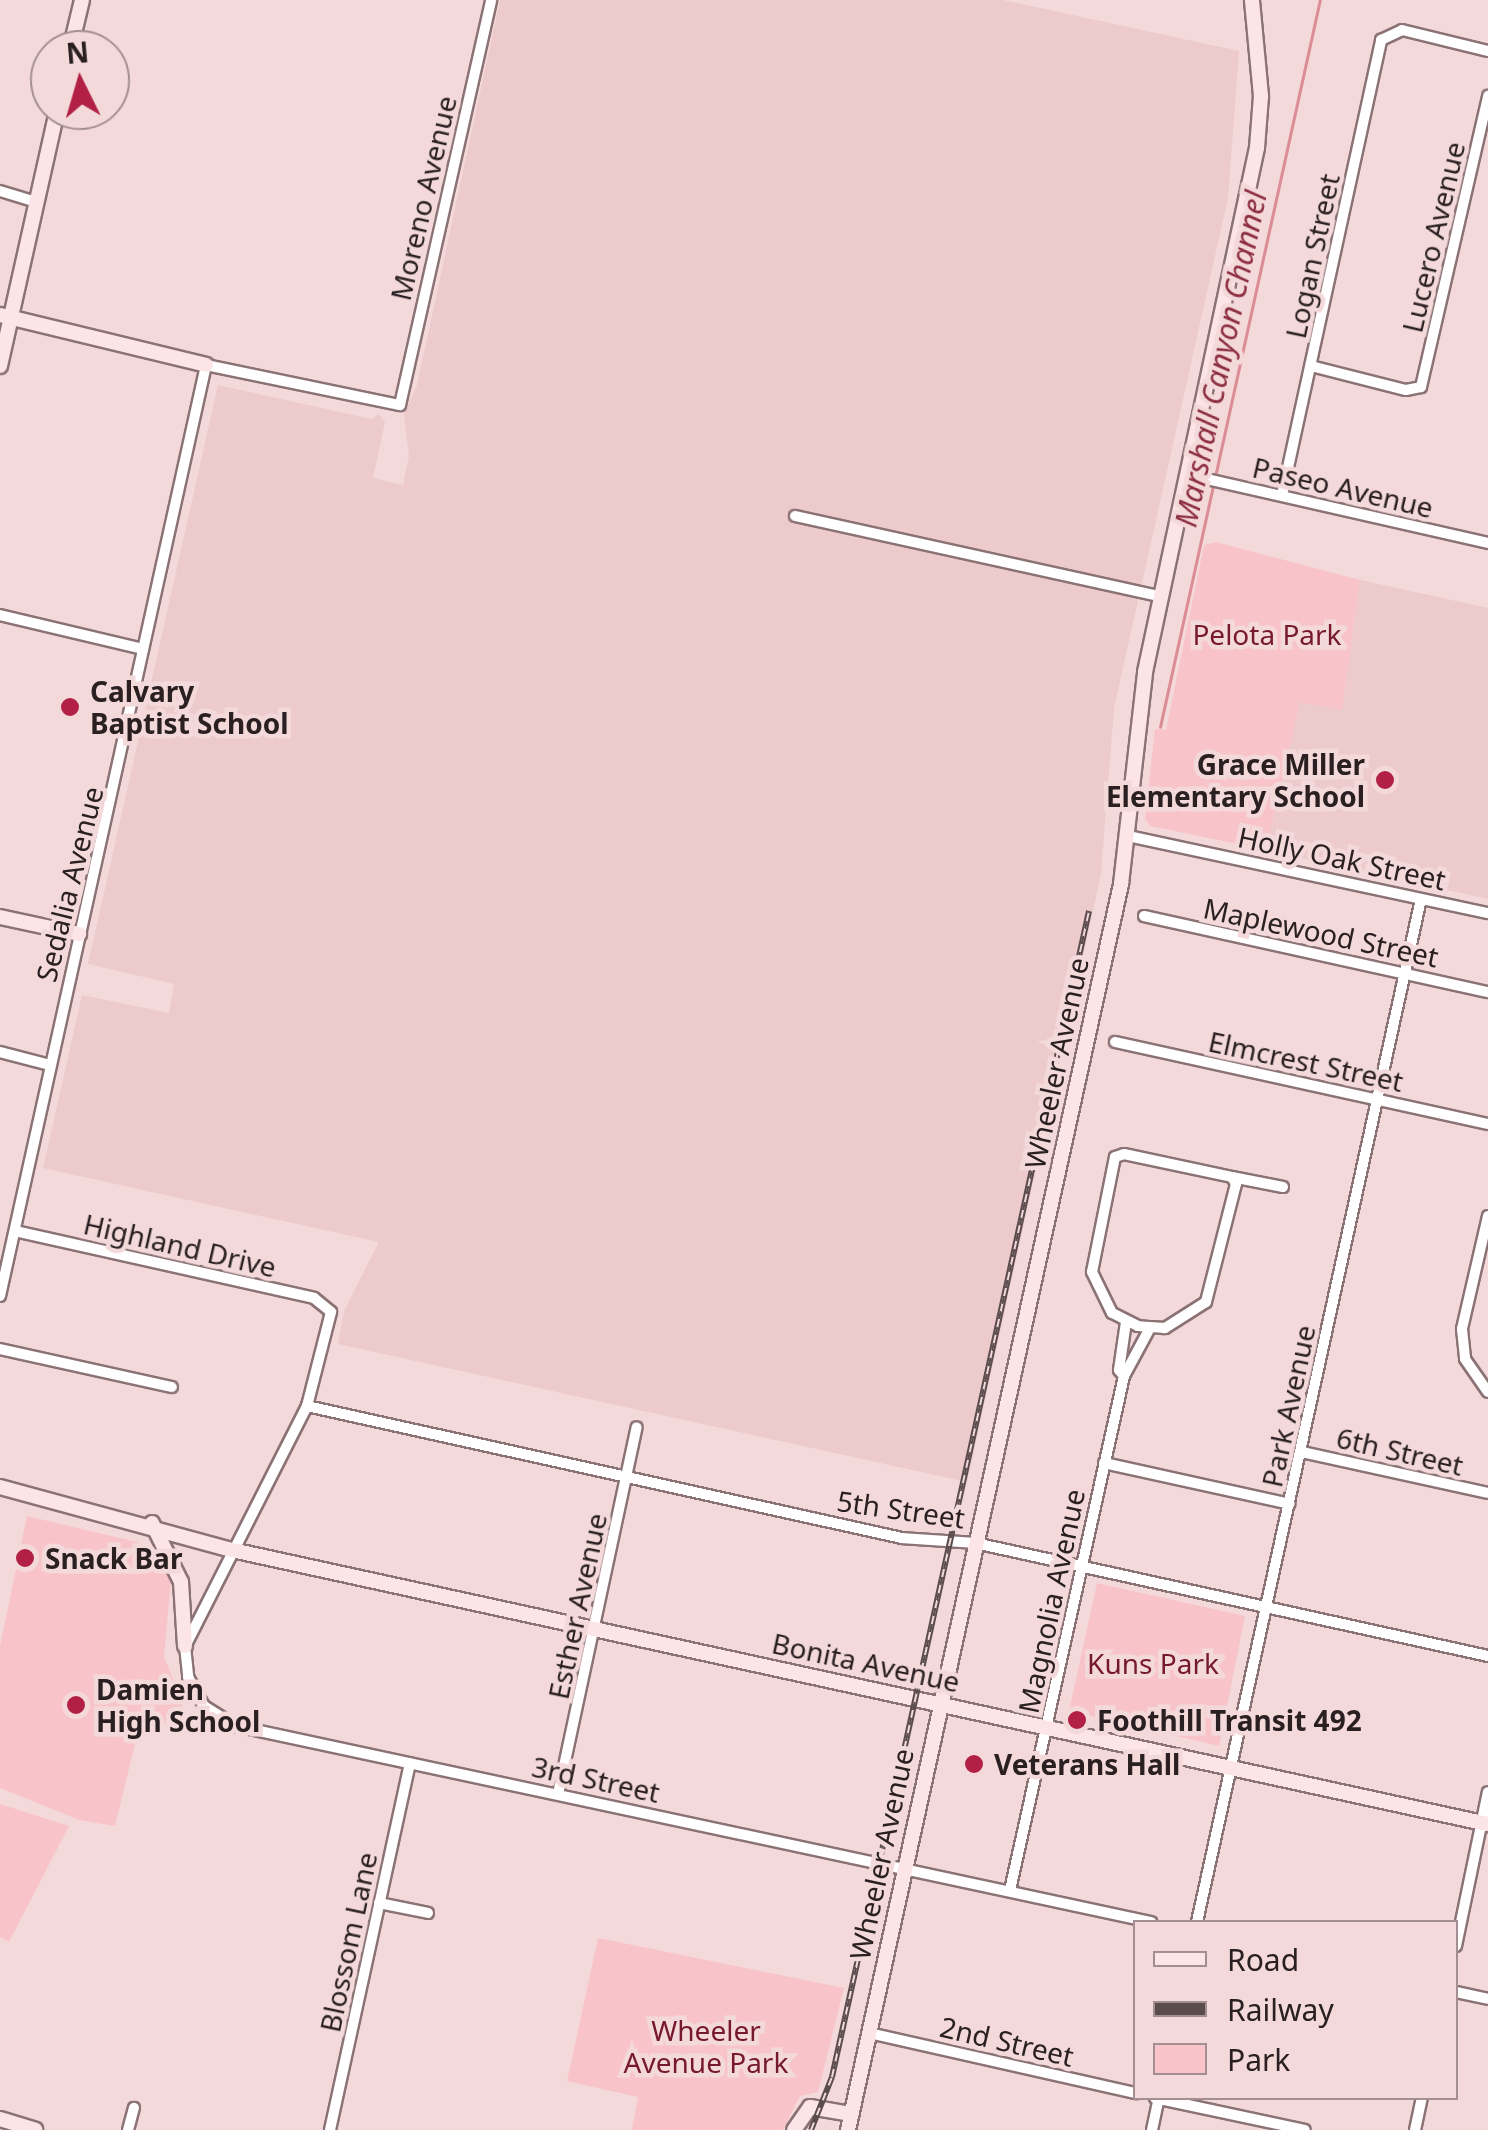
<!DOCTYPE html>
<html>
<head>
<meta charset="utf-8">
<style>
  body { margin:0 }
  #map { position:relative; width:1488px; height:2130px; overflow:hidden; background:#f4d9db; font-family:"Noto Sans",sans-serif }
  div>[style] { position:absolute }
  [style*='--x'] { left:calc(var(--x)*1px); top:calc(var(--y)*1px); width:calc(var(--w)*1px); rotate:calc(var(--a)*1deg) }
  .built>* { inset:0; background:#edcacc }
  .green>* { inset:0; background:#f8c4c9 }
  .stream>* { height:2.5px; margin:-1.25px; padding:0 1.25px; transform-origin:1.25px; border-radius:1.25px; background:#dc8c94 }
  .roads { filter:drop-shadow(2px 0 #8b7274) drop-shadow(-2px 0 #8b7274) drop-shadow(0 2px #8b7274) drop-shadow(0 -2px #8b7274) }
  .street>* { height:10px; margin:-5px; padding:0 5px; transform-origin:5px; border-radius:5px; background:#fff }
  .secondary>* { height:14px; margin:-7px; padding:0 7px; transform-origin:7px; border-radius:7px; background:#fde5e7 }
  .rail>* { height:6px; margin-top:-3px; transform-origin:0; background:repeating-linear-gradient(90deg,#f4d9db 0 8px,#5a4c4d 0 16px); box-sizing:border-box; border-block:2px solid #5a4c4d }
  .dots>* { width:28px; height:28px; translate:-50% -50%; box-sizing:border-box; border:5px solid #f4d9db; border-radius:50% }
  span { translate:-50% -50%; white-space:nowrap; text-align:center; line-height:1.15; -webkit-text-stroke:9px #f4d9db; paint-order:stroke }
  .street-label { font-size:28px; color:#2a2021 }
  .park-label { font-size:28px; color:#76182e }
  .poi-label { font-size:28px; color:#2a2021; font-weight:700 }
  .left { translate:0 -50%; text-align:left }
  .right { translate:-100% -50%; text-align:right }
  .water-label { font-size:30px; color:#8c2e40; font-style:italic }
  .legend { position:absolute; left:1133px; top:1920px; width:325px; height:180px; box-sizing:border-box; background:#f4d9db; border:2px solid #a38f91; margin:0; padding:12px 18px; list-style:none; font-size:30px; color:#2a2021 }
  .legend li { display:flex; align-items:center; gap:20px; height:50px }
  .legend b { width:50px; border:2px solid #a38f91 }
  .north { position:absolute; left:30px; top:30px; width:100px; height:100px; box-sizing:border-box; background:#f4d9db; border:2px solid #a38f91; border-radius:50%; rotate:355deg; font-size:28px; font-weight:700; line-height:40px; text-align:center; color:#2a2021 }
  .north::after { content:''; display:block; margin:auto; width:35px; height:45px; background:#b22046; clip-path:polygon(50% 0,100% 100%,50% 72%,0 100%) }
</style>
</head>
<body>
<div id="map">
  <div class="built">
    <i style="clip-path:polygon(500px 0,1003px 0,1239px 51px,1228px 198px,1114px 708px,1101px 874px,967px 1482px,338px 1344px,344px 1311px,379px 1242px,43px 1168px,82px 995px,169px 1013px,174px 984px,88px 964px,218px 385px,371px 419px,379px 414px,385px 422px,373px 478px,403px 485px,409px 456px,404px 414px,417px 385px)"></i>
    <i style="clip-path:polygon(1360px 580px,1488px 608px,1488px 899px,1266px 850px,1300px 701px,1342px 709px)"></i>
  </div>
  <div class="green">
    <i style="clip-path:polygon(1216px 542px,1360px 580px,1342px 710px,1300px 702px,1266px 850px,1150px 826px,1145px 819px,1155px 729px,1166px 730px,1204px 545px)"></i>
    <i style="clip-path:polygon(27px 1516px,137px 1542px,157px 1557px,171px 1580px,164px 1657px,183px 1703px,175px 1725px,141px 1719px,115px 1826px,79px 1820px,0 1788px,0 1646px)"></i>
    <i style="clip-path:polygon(1097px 1583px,1245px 1616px,1219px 1746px,1069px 1711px)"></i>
    <i style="clip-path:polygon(0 1804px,69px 1826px,9px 1942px,0 1937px)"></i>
    <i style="clip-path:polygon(598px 1938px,844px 1988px,818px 2092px,800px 2096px,783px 2130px,632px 2130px,638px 2097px,567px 2081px)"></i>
  </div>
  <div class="stream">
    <i style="--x:1215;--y:477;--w:488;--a:-77.6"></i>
    <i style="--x:1160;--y:727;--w:248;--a:-77.6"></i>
  </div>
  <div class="roads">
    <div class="street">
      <i style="--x:0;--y:191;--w:38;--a:17"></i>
      <i style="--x:1311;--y:366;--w:98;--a:14.2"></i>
      <i style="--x:1406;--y:390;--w:15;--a:-11"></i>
      <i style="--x:1421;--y:387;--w:299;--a:-77"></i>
      <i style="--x:1189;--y:475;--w:307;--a:12.8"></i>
      <i style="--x:1282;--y:495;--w:466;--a:-77.7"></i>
      <i style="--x:1381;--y:40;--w:23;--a:-25"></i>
      <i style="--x:1402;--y:30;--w:89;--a:13.7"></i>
      <i style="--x:795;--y:516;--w:376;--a:12.4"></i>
      <i style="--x:0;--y:615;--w:147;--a:13.4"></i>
      <i style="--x:1128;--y:836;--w:368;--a:12.1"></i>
      <i style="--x:1144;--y:916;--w:352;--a:12.5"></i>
      <i style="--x:1115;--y:1042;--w:382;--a:12.4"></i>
      <i style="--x:0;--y:1052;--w:52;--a:14.6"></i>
      <i style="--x:1124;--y:1154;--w:110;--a:12"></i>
      <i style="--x:1232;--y:1177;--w:8;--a:60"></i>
      <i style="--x:1236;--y:1184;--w:122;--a:104.3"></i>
      <i style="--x:1206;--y:1302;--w:49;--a:147.6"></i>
      <i style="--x:1165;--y:1328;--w:27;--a:-176"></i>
      <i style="--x:1138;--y:1326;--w:29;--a:-153"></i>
      <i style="--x:1112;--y:1313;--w:46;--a:-116"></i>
      <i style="--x:1092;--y:1272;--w:117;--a:-78.7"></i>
      <i style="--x:1115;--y:1157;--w:9;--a:-18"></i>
      <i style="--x:1232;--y:1177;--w:52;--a:11.1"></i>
      <i style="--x:1488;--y:1216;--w:116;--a:103"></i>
      <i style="--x:1462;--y:1329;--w:30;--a:84"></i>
      <i style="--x:1465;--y:1359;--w:40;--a:55.1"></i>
      <i style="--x:15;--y:1231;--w:306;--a:12.6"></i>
      <i style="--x:314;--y:1298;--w:22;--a:39"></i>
      <i style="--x:331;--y:1312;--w:97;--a:104.3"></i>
      <i style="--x:307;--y:1406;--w:269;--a:116.9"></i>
      <i style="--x:185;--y:1646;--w:31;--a:84"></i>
      <i style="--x:188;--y:1677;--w:33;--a:61"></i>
      <i style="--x:204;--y:1706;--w:38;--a:32"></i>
      <i style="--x:236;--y:1726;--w:936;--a:12.09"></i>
      <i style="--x:0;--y:1296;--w:954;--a:-77.52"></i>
      <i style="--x:206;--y:365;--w:198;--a:11.7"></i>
      <i style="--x:400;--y:405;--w:415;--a:-77.3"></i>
      <i style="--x:0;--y:1349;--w:176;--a:12.5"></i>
      <i style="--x:1124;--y:1376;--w:8;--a:-130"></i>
      <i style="--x:1119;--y:1370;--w:49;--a:-81.7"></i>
      <i style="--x:307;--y:1406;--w:609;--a:12.51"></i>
      <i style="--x:902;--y:1538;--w:73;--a:3.9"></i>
      <i style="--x:975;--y:1543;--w:525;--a:12.42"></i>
      <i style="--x:1302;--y:1452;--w:190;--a:12.4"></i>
      <i style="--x:1104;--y:1463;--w:190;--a:12.4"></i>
      <i style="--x:558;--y:1794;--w:375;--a:-77.9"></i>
      <i style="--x:1010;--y:1890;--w:526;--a:-77.49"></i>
      <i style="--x:1124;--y:1376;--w:55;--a:-61.6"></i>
      <i style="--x:379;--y:1903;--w:50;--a:11.5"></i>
      <i style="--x:1197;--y:1922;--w:1047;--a:-77.65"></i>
      <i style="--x:1456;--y:1946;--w:157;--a:-78.3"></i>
      <i style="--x:1456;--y:1992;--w:33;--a:12"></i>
      <i style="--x:869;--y:2033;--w:274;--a:12.7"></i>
      <i style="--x:1155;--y:2098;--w:153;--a:12"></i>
      <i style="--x:128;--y:2130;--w:23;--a:-75"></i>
      <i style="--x:330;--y:2130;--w:375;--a:-77.7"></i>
      <i style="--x:1152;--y:2130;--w:33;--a:-78"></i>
      <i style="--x:1415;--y:2130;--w:33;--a:-78"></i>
    </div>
    <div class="secondary">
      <i style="--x:70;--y:50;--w:51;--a:-76.5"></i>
      <i style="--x:0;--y:315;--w:212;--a:13.6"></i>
      <i style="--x:0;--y:366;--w:262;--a:-77.4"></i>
      <i style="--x:0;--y:917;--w:81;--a:12.1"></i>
      <i style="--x:0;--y:1487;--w:240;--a:15.2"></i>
      <i style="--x:232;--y:1550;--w:1286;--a:12.31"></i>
      <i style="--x:152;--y:1523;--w:66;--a:63.8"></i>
      <i style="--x:181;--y:1582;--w:64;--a:86.4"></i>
      <i style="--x:0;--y:2119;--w:37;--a:17"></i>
      <i style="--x:794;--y:2130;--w:28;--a:-55"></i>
      <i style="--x:810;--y:2107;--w:42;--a:9.7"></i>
      <i style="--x:848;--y:2130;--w:1276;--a:-77.64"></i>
      <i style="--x:1121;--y:884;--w:213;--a:-83.5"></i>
      <i style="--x:1145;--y:672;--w:536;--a:-77.94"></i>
      <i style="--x:1257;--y:148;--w:52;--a:-85.6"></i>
      <i style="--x:1261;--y:96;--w:96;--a:-95.4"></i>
    </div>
  </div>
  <div class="rail">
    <i style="--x:811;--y:2130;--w:57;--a:-68.4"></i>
    <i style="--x:832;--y:2077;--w:1194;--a:-77.57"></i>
  </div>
  <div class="dots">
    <i style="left:70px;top:707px;background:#b22046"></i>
    <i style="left:1385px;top:780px;background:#b22046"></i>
    <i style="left:25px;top:1558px;background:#b22046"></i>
    <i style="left:76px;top:1705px;background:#b22046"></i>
    <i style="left:1077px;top:1720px;background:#b22046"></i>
    <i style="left:974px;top:1764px;background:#b22046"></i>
  </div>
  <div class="street-label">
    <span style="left:423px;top:198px;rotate:-77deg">Moreno Avenue</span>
    <span style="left:1433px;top:237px;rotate:-77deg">Lucero Avenue</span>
    <span style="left:1312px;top:256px;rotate:-78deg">Logan Street</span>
    <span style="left:1343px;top:487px;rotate:13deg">Paseo Avenue</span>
    <span style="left:1342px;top:858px;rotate:12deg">Holly Oak Street</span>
    <span style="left:69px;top:884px;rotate:-76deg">Sedalia Avenue</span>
    <span style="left:1321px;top:932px;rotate:12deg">Maplewood Street</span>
    <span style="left:1306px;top:1061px;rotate:12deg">Elmcrest Street</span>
    <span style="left:1056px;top:1063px;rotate:-78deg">Wheeler Avenue</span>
    <span style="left:180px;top:1245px;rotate:13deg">Highland Drive</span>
    <span style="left:1288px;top:1406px;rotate:-78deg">Park Avenue</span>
    <span style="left:1400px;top:1451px;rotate:13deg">6th Street</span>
    <span style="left:901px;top:1509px;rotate:8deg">5th Street</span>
    <span style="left:1051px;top:1601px;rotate:-78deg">Magnolia Avenue</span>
    <span style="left:577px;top:1606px;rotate:-78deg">Esther Avenue</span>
    <span style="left:866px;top:1662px;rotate:12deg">Bonita Avenue</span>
    <span style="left:596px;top:1779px;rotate:12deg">3rd Street</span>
    <span style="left:881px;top:1854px;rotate:-78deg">Wheeler Avenue</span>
    <span style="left:348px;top:1942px;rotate:-78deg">Blossom Lane</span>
    <span style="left:1007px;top:2041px;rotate:13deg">2nd Street</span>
  </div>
  <div class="park-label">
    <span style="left:1267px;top:634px">Pelota Park</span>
    <span style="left:1153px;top:1663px">Kuns Park</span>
    <span style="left:706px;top:2046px">Wheeler<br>Avenue Park</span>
  </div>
  <div class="poi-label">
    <span class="left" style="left:90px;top:707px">Calvary<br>Baptist School</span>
    <span class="right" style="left:1365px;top:780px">Grace Miller<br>Elementary School</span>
    <span class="left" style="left:45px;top:1558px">Snack Bar</span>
    <span class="left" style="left:96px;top:1705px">Damien<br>High School</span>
    <span class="left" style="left:1097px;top:1720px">Foothill Transit 492</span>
    <span class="left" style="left:994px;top:1764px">Veterans Hall</span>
  </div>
  <div class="water-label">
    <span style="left:1221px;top:359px;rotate:-78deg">Marshall Canyon Channel</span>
  </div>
  <ul class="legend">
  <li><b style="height:12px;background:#fde5e7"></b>Road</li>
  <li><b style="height:12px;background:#5a4c4d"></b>Railway</li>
  <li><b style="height:28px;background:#f8c4c9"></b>Park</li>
  </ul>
  <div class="north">N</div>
</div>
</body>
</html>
